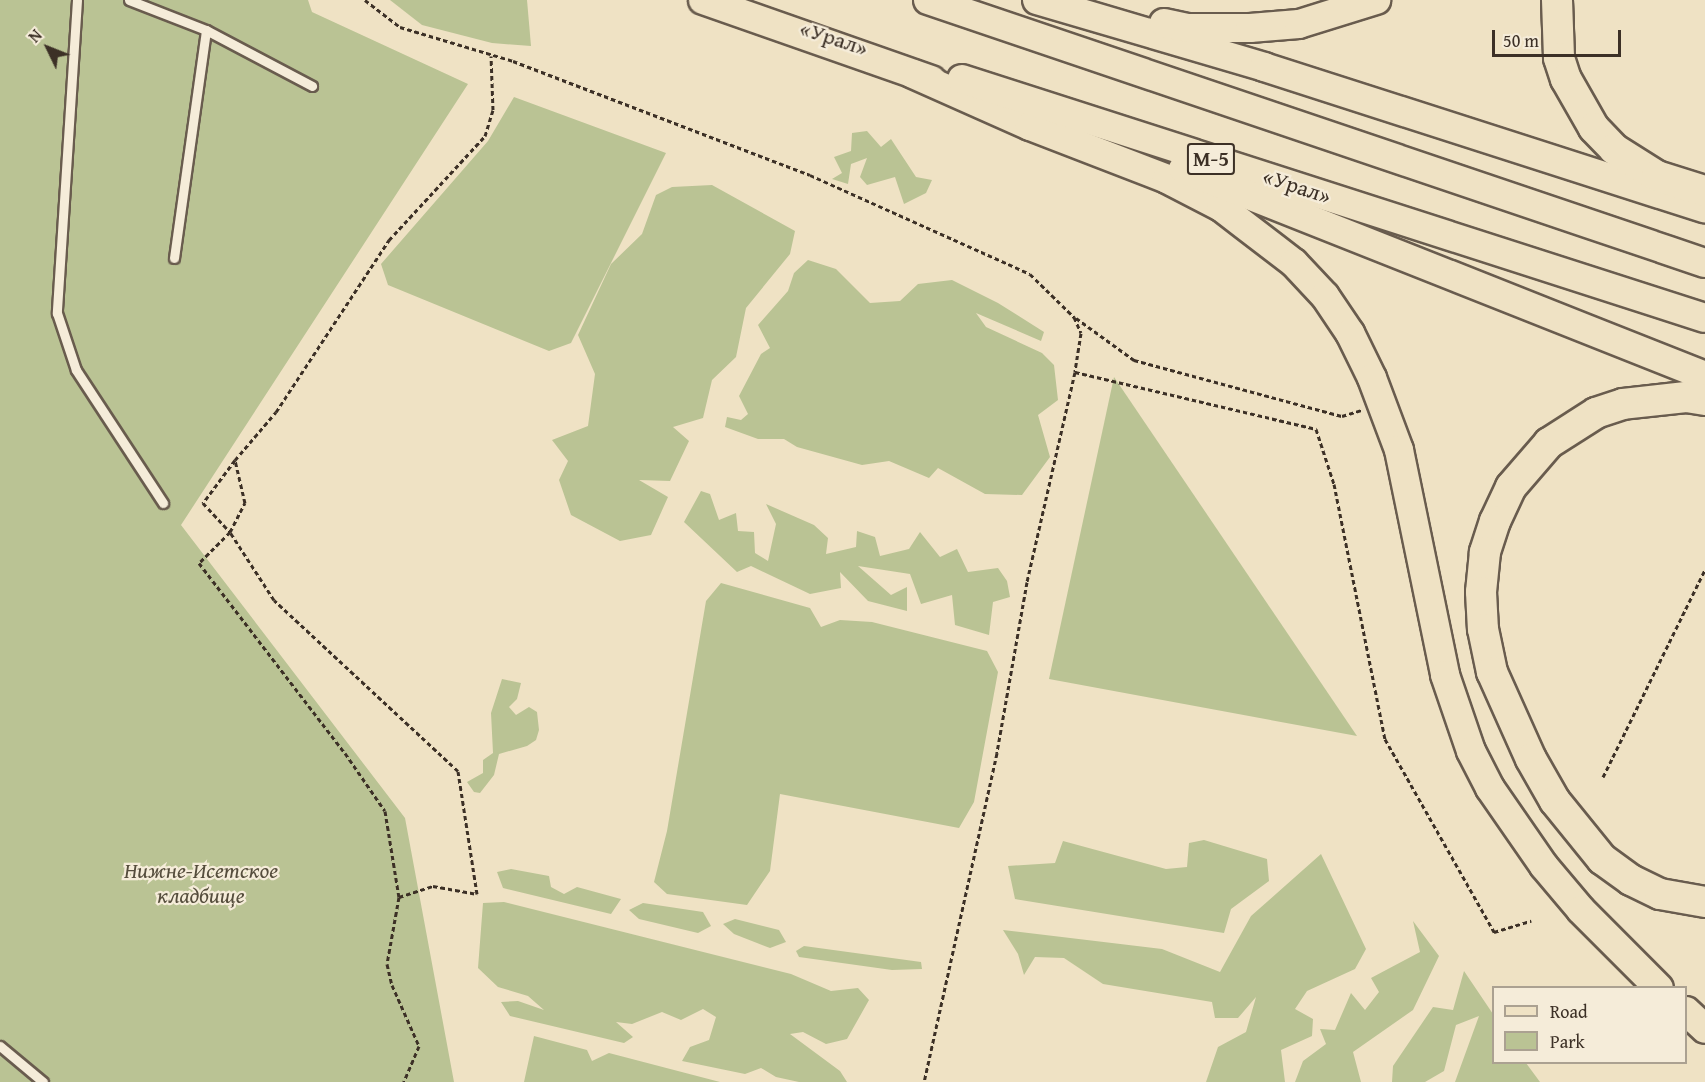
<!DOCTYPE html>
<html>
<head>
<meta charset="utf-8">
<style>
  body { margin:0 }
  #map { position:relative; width:1705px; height:1082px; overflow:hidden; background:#efe2c4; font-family:"Gentium Book Plus",serif }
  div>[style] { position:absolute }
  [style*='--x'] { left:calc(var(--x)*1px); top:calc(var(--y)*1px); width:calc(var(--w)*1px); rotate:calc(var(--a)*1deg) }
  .green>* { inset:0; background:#bac394 }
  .path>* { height:3px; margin-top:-1.5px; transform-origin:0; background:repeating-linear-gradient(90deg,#3c3026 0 4.5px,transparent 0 7.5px) }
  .roads { filter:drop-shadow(2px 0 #695c4e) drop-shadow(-2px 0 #695c4e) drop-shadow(0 2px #695c4e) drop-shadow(0 -2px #695c4e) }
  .service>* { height:9px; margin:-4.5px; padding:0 4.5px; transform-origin:4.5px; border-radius:4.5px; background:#f5ecd9 }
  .primary>* { height:28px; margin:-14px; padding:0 14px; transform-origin:14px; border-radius:14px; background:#efe2c4 }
  .trunk>* { height:30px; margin:-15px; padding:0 15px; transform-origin:15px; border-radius:15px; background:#efe2c4 }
  span { translate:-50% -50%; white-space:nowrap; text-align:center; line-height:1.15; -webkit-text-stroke:4.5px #f5ecd9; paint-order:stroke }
  .shield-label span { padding:2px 4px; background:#f5ecd9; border:2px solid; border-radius:4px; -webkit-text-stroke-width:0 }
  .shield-label { font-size:21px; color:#3c3026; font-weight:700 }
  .street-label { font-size:22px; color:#3c3026 }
  .park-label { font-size:22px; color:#554d3c; font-style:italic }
  .legend { position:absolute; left:1492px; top:986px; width:195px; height:78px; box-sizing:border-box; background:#f5ecd9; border:2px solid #aba191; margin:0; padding:8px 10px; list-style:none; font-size:18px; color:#3c3026 }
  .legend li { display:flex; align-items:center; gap:12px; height:30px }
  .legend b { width:30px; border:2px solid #aba191 }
  .north { position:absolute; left:18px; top:18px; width:60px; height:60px; -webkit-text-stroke:4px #f5ecd9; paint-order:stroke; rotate:313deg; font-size:16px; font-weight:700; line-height:24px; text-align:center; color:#3c3026 }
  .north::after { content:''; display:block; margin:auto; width:21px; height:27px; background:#3c3026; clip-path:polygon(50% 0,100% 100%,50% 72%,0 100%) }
  .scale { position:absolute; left:1492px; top:30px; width:129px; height:27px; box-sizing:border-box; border:3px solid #3c3026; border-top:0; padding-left:8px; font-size:18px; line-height:21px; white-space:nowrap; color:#3c3026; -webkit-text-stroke:4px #f5ecd9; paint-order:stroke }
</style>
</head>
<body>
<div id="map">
  <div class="green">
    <i style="clip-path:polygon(0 0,308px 0,312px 12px,468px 84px,181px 525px,405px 818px,454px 1082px,0 1082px)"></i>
    <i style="clip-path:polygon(390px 0,527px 0,531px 46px,492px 43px,422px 25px)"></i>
    <i style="clip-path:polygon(514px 97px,666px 153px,571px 343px,549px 351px,388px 285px,381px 264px,488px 141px)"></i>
    <i style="clip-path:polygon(867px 131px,881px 147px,891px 139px,916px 177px,932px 180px,926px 193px,904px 204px,895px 177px,867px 185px,860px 177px,867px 158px,851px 164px,848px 184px,832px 179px,842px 173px,834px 157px,851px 151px,852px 133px)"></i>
    <i style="clip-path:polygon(712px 185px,795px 231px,790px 254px,746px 308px,736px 357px,712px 380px,703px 418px,673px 427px,689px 441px,670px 481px,639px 480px,668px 497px,651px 535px,620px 541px,571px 515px,559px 480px,568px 461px,552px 440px,588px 426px,595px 374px,578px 335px,611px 264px,642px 234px,656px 195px,672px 187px)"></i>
    <i style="clip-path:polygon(808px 260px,836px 269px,870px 303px,900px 301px,918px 284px,952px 280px,998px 303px,1044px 332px,1041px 341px,976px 313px,986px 327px,1042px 353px,1054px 365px,1058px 400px,1038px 415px,1050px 457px,1022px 495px,985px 494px,938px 468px,929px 478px,889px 461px,862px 465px,797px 447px,784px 439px,758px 439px,725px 427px,727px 417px,741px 420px,748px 414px,739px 396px,761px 354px,770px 348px,758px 325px,788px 291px,794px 273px)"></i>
    <i style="clip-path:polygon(1114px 377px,1357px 736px,1049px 679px)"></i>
    <i style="clip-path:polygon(701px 491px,710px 494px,719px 520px,736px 513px,738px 531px,754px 532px,755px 553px,768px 561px,776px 524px,766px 504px,814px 525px,828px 538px,826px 554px,856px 547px,857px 531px,875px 537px,880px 556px,909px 549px,920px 532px,940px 557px,957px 549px,968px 572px,998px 568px,1007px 581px,1010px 597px,993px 602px,989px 635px,955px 625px,952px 595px,921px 604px,910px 574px,858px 566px,891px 595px,907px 587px,907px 611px,868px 601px,840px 572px,841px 588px,810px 594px,751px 566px,737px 572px,684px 522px)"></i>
    <i style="clip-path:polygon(721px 583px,810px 608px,821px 627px,840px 620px,872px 622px,987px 651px,998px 672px,974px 802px,959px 828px,780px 794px,770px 871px,747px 905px,667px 894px,654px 882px,667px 831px,706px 601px)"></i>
    <i style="clip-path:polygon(502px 679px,521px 683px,517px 699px,509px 707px,516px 715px,529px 707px,537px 712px,539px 730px,536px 740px,527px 746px,499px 754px,494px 775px,480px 793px,474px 792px,467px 782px,483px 773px,483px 760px,493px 753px,491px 713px)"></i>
    <i style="clip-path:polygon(1204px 840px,1267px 859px,1269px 881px,1231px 909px,1224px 933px,1015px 899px,1008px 866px,1055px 863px,1063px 841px,1166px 869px,1187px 867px,1189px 843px)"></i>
    <i style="clip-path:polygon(1321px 854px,1366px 949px,1355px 969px,1307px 991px,1295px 1009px,1313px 1019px,1312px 1036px,1281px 1050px,1285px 1082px,1206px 1082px,1218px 1047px,1246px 1032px,1256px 997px,1238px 1018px,1215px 1018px,1212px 1002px,1103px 984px,1064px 958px,1035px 957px,1024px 975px,1018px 954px,1003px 930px,1162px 949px,1220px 972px,1251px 916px)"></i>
    <i style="clip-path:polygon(511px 869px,549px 876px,551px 887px,564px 894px,577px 887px,621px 899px,611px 914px,503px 888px,497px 872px)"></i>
    <i style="clip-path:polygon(504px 902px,791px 974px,831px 991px,858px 988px,869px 1000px,847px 1039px,826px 1044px,803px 1032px,790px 1034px,840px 1071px,847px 1082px,799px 1082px,776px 1077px,761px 1068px,745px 1074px,682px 1061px,690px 1047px,709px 1040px,716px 1017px,703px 1009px,681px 1020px,662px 1012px,632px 1024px,616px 1022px,633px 1037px,624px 1043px,510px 1016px,501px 1002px,518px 1001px,544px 1010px,528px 996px,498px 987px,478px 968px,483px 903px)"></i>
    <i style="clip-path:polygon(643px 903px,703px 912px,711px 926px,698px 933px,639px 919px,629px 910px)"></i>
    <i style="clip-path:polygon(735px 919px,779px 930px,786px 942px,770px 948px,734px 934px,723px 924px)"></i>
    <i style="clip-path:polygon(1413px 921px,1439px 956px,1413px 1010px,1353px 1052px,1361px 1082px,1295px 1082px,1303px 1061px,1326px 1044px,1320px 1029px,1335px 1030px,1351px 993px,1365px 1010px,1379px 992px,1371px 978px,1420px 952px)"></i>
    <i style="clip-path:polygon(804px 946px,921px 962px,922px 969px,892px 970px,799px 957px,796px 951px)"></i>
    <i style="clip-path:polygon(1464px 971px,1493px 1014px,1494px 1062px,1526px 1063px,1540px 1082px,1455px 1082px,1479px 1016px,1456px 1025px,1444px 1071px,1425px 1082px,1392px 1082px,1393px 1066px,1433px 1007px,1453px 1010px)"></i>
    <i style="clip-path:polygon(534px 1036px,587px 1050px,592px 1061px,609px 1053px,720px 1082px,524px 1082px)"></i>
  </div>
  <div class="path">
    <i style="--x:365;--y:0;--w:44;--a:37.6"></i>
    <i style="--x:400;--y:27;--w:118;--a:16.7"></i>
    <i style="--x:513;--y:61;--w:318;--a:21"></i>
    <i style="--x:810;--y:175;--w:241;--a:24.2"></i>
    <i style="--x:1030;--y:274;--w:62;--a:44.3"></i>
    <i style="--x:1074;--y:317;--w:17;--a:66"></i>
    <i style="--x:1081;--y:333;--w:39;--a:99"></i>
    <i style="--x:1075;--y:372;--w:215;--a:102.9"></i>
    <i style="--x:1027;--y:582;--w:174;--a:100"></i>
    <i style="--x:997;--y:753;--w:337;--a:102.5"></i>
    <i style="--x:1076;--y:318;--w:72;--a:35.9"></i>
    <i style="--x:1134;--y:360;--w:215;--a:15.1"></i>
    <i style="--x:1342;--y:416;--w:21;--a:-17"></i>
    <i style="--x:1075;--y:372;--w:248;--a:13.3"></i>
    <i style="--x:1316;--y:429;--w:58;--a:71.9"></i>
    <i style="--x:1334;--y:484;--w:260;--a:78.7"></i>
    <i style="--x:1385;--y:739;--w:222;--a:60.5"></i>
    <i style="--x:1494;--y:932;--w:39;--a:-17"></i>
    <i style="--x:235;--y:460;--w:54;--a:126.7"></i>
    <i style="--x:203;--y:503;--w:40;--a:47"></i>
    <i style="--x:230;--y:532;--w:44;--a:135"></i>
    <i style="--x:199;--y:563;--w:240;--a:52.5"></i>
    <i style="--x:345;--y:753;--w:70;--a:55.4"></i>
    <i style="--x:385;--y:811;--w:87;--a:80.8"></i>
    <i style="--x:399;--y:897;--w:68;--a:100.2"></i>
    <i style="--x:387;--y:964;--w:22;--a:77"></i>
    <i style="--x:392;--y:985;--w:67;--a:66.1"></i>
    <i style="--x:419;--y:1046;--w:39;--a:113"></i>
    <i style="--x:1603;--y:777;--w:231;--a:-63.8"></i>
    <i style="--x:399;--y:897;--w:36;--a:-18"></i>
    <i style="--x:433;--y:886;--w:45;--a:10.3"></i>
    <i style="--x:477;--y:894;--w:124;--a:-98.8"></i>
    <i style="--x:458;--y:771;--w:251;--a:-137.1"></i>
    <i style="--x:274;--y:600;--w:81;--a:-122.9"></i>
    <i style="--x:230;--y:532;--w:33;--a:-63"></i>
    <i style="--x:245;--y:503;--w:44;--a:-103.1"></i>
    <i style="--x:235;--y:460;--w:63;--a:-49.5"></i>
    <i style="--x:276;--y:412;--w:206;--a:-56.7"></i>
    <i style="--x:389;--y:240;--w:142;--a:-47.3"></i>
    <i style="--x:485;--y:136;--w:27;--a:-73"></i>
    <i style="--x:493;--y:110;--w:54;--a:-92.1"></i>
  </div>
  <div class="roads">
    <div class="service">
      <i style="--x:77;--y:0;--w:314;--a:93.7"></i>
      <i style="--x:57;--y:313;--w:60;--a:71.6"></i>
      <i style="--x:76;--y:370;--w:159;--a:56.8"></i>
      <i style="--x:129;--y:0;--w:83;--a:21.3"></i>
      <i style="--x:206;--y:30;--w:120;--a:27.8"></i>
      <i style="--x:174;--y:258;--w:230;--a:-82"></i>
      <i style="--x:0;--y:1046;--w:56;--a:39.9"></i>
    </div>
    <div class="primary">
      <i style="--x:703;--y:0;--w:242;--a:19.3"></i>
      <i style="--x:928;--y:0;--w:820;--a:18.7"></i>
      <i style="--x:1037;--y:0;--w:237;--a:16.4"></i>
      <i style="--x:1264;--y:67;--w:463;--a:17.8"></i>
      <i style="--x:1164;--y:23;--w:25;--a:12"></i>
      <i style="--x:1188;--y:28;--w:62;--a:0"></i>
      <i style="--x:1250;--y:28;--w:49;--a:-4.7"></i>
      <i style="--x:1299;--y:24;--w:81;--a:-17.3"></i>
      <i style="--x:913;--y:74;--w:128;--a:24"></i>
      <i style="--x:1030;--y:126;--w:147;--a:21.1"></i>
      <i style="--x:1167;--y:179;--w:61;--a:27.4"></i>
      <i style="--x:1221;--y:207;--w:92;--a:37.5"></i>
      <i style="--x:1294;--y:263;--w:45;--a:46.8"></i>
      <i style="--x:1325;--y:296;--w:45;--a:56"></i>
      <i style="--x:1350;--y:333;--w:50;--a:63.9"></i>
      <i style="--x:1372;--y:378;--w:77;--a:69.4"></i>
      <i style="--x:1399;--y:450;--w:230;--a:78.4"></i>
      <i style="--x:1445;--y:675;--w:80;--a:71.1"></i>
      <i style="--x:1471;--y:751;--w:42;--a:62.8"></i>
      <i style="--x:1490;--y:788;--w:95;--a:55.3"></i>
      <i style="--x:1544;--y:866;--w:57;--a:49.9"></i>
      <i style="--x:1581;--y:910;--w:110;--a:45"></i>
      <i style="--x:962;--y:79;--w:780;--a:17.83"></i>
      <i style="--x:1183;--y:169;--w:562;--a:21.63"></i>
      <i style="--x:1686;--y:1011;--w:26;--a:43"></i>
    </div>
    <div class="trunk">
      <i style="--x:1557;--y:0;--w:58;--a:88"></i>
      <i style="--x:1559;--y:58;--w:22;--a:72"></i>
      <i style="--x:1566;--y:79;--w:56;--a:60.3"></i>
      <i style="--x:1594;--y:128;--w:29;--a:46"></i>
      <i style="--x:1614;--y:149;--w:51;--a:32.1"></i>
      <i style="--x:1657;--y:176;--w:50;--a:17.4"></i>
      <i style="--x:1705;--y:400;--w:19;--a:-171"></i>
      <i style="--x:1686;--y:397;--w:63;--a:173.7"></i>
      <i style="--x:1623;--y:404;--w:28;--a:162"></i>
      <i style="--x:1596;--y:413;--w:56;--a:147.4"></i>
      <i style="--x:1549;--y:443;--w:58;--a:130.8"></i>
      <i style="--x:1511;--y:487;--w:38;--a:115"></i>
      <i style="--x:1495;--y:521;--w:33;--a:108"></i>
      <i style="--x:1485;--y:552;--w:40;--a:95.7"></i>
      <i style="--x:1481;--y:592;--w:37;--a:87"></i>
      <i style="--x:1483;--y:629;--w:44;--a:78.2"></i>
      <i style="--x:1492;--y:672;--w:95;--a:65.9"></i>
      <i style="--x:1531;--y:759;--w:48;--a:60.3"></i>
      <i style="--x:1555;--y:801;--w:75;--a:51"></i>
      <i style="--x:1602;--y:859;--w:36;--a:36"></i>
      <i style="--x:1631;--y:880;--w:32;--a:26"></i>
      <i style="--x:1660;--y:894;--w:46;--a:10.1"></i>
    </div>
  </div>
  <div class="shield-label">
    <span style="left:1211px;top:159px">М-5</span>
  </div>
  <div class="street-label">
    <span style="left:834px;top:38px;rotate:18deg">«Урал»</span>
    <span style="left:1297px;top:186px;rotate:18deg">«Урал»</span>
  </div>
  <div class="park-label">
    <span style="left:201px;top:883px">Нижне-Исетское<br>кладбище</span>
  </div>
  <ul class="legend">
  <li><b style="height:8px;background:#efe2c4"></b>Road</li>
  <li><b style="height:16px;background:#bac394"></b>Park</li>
  </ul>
  <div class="north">N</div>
  <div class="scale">50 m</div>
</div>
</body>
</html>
